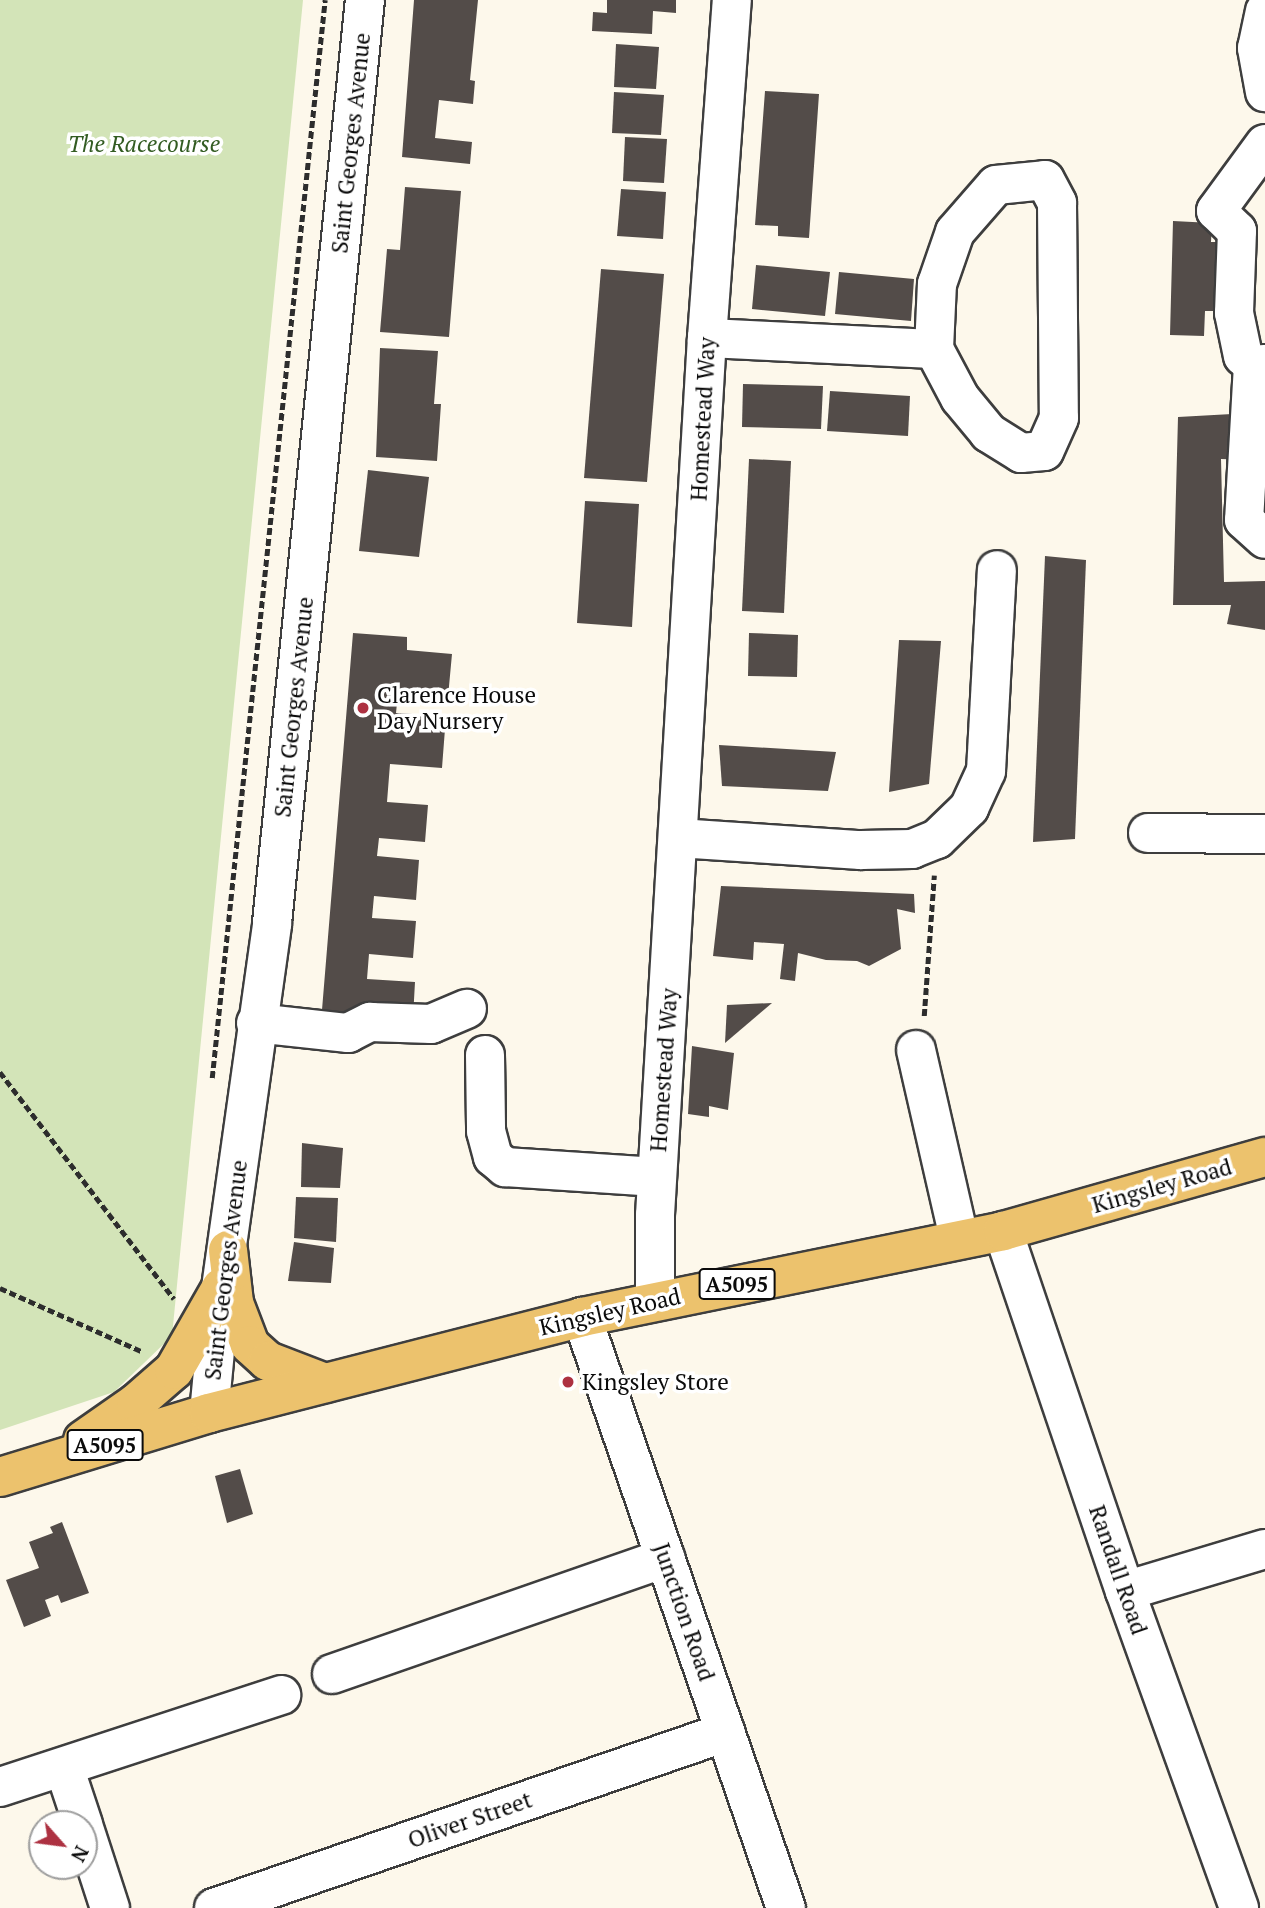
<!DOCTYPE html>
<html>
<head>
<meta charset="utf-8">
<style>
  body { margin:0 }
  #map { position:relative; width:1265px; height:1908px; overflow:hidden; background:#fdf8eb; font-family:"PT Serif",serif }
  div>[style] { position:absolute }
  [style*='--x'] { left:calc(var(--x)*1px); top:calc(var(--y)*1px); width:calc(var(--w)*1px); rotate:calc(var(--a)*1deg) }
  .green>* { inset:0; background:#d3e4b8 }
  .building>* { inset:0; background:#534c49 }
  .path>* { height:4.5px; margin-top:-2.25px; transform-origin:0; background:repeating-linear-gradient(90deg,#2d2d2d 0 7px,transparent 0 10.5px) }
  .roads { filter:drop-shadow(2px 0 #3e3e3e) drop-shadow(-2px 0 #3e3e3e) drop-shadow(0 2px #3e3e3e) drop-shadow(0 -2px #3e3e3e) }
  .minor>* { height:38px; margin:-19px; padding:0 19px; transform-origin:19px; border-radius:19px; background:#fff }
  .major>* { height:38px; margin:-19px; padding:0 19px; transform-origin:19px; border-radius:19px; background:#ecc26d }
  .dots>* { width:19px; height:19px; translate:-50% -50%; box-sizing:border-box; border:4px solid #fff; border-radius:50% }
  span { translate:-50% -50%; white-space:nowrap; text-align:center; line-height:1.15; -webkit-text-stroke:7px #fff; paint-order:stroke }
  .shield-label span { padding:2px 5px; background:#fff; border:2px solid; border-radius:5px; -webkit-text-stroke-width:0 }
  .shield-label { font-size:21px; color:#0b0b0b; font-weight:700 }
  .street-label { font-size:23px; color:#0b0b0b }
  .park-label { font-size:23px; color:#335c22; font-style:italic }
  .poi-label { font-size:23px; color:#0b0b0b }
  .left { translate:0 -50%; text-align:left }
  .north { position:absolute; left:28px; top:1810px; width:70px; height:70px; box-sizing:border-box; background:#fff; border:2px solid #9d9d9d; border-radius:50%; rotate:118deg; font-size:19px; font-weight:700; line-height:28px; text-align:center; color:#0b0b0b }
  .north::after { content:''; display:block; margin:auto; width:24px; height:32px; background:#ad3141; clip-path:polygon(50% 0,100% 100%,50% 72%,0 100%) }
</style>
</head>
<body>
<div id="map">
  <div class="green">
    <i style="clip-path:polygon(0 0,303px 0,172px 1336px,114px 1392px,0 1430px)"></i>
  </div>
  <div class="building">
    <i style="clip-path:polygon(414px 0,478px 0,470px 80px,475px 81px,473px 104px,439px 100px,435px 138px,472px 142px,470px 164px,402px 157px)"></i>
    <i style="clip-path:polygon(607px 0,676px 0,676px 13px,653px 11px,652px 34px,592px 31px,593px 12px,607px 13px)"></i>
    <i style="clip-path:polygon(616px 44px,659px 47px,656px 89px,614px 87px)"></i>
    <i style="clip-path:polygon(765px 91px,819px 94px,809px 238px,778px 236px,778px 226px,755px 225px)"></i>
    <i style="clip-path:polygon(614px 92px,664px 95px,661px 135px,612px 133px)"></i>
    <i style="clip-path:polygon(625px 137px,667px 139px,664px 183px,623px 181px)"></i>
    <i style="clip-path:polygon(405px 187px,461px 191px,449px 337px,380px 332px,387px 249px,400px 250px)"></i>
    <i style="clip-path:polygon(621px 189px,666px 192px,663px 239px,617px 236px)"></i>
    <i style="clip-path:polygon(1173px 221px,1212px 223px,1211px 242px,1224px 242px,1221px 311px,1205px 311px,1204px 336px,1170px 335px)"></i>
    <i style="clip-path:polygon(756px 265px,830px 272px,825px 316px,752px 309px)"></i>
    <i style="clip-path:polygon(601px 269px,664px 274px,647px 482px,584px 478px)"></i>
    <i style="clip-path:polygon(839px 272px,914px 279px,911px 321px,835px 314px)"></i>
    <i style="clip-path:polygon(380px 348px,438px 351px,434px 404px,441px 404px,437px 461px,376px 457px)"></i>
    <i style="clip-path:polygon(743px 384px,823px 386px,821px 429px,742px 427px)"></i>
    <i style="clip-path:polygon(830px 391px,910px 396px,908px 436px,827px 431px)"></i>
    <i style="clip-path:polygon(1250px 413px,1248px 460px,1221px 459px,1224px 582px,1265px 581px,1265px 630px,1227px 624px,1231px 605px,1173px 605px,1178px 417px)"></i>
    <i style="clip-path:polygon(749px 459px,791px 461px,784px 613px,742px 611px)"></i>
    <i style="clip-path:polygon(368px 470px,429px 477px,419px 557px,359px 551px)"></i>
    <i style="clip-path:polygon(585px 501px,639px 504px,632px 627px,577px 623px)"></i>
    <i style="clip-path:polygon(1045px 556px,1086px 560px,1075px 839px,1033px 842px)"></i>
    <i style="clip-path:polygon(353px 633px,407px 637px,407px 650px,452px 654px,448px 697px,398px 693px,396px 713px,446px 716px,442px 768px,390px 764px,387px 802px,428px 805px,425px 842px,379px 838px,377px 856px,419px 860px,416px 900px,374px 896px,372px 918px,416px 921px,413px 958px,369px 954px,367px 979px,415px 982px,413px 1018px,321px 1022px)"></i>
    <i style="clip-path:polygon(749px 633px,798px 635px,797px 677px,748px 676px)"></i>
    <i style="clip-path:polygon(899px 640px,941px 641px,929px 784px,889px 792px)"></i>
    <i style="clip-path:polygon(719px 745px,836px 752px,828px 791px,722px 786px)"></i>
    <i style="clip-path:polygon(721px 886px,914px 894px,915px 913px,897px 909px,901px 949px,869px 966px,857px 961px,826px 960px,798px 953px,795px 981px,780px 979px,784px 944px,754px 942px,753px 960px,713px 956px)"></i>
    <i style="clip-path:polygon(772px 1003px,725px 1043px,727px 1005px)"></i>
    <i style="clip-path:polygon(692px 1046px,734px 1053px,728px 1110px,709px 1106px,709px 1117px,688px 1114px)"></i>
    <i style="clip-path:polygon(302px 1143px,343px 1148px,340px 1188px,301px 1187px)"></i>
    <i style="clip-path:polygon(296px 1197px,338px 1198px,336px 1242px,294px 1238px)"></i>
    <i style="clip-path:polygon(294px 1242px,334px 1248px,331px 1283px,288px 1281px)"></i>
    <i style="clip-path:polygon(240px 1469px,253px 1514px,227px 1523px,215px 1476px)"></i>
    <i style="clip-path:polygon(62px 1522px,89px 1593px,61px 1603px,58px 1595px,45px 1600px,51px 1616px,24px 1627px,6px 1580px,39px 1568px,29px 1542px,53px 1533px,50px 1527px)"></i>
  </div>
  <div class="path">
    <i style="--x:924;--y:1016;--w:141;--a:-85.9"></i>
    <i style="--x:0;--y:1072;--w:286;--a:52.5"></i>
    <i style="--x:212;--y:1078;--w:1084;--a:-84.02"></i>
    <i style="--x:0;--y:1288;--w:157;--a:24.1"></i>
  </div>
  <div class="roads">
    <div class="minor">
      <i style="--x:1265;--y:11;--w:38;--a:102"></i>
      <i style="--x:1257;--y:48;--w:45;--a:79.7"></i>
      <i style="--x:707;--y:338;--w:227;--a:2.8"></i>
      <i style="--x:934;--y:349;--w:65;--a:-87.4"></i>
      <i style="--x:937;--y:284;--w:55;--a:-70.9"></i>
      <i style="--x:955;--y:232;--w:62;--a:-48.9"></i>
      <i style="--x:996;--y:185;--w:49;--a:-5.8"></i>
      <i style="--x:1045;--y:180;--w:26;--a:62"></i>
      <i style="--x:1057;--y:203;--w:215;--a:89.5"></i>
      <i style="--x:1059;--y:418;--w:36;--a:114"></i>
      <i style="--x:1044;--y:451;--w:23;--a:175"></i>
      <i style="--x:1021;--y:453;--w:38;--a:-148"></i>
      <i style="--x:989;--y:433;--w:45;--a:-129.6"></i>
      <i style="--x:960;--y:398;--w:55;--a:-118"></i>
      <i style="--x:1265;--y:364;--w:12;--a:175"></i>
      <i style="--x:1253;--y:365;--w:155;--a:93.3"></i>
      <i style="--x:1244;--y:520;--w:28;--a:42"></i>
      <i style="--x:1253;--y:365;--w:13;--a:-138"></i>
      <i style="--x:1243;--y:356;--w:44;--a:-101.8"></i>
      <i style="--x:1234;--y:313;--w:82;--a:-87.9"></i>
      <i style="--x:1237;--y:231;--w:29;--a:-136"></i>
      <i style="--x:1216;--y:211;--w:83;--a:-53.8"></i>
      <i style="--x:1148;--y:833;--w:117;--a:0.5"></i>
      <i style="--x:678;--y:838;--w:183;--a:3.8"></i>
      <i style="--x:861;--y:850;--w:51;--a:-1.1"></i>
      <i style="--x:912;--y:849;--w:27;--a:-22"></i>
      <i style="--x:937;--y:839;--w:45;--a:-44.1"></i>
      <i style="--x:969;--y:808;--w:41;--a:-65.3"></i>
      <i style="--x:986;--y:771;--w:201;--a:-86.9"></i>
      <i style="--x:256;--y:1023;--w:93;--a:6.2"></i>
      <i style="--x:348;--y:1033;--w:25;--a:-27"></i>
      <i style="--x:370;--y:1022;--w:61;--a:1.9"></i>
      <i style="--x:431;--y:1024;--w:39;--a:-23"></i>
      <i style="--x:916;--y:1050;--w:193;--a:77.1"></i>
      <i style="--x:485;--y:1055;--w:76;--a:89.2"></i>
      <i style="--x:486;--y:1131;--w:27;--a:75"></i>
      <i style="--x:493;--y:1157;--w:16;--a:40"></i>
      <i style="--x:505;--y:1167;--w:152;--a:3.8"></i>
      <i style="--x:1003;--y:1231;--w:380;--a:71.3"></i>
      <i style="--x:1125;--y:1591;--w:337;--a:70.2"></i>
      <i style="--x:655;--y:1301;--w:86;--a:-90"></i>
      <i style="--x:655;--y:1215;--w:879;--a:-86.61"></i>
      <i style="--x:707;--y:338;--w:339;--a:-85.8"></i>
      <i style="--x:582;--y:1317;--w:625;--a:70.96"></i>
      <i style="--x:209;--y:1413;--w:126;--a:-84.5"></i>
      <i style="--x:221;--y:1288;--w:369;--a:-82"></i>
      <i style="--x:272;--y:923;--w:928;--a:-84.25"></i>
      <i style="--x:1125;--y:1591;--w:146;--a:-16.7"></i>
      <i style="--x:332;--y:1674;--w:353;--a:-19.2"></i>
      <i style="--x:64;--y:1767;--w:60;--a:71.6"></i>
      <i style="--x:0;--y:1787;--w:296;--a:-18.1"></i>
      <i style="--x:84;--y:1828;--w:84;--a:72"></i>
      <i style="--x:214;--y:1908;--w:541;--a:-18.97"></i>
    </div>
    <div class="major">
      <i style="--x:228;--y:1250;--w:53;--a:83.5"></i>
      <i style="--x:234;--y:1303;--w:45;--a:69.1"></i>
      <i style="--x:250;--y:1345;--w:24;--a:42"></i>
      <i style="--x:268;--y:1361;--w:61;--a:21.1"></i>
      <i style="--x:83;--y:1440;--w:65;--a:-34.9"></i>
      <i style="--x:136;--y:1403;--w:50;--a:-41"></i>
      <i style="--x:174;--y:1370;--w:95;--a:-60.2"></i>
      <i style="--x:0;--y:1477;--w:219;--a:-17"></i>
      <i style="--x:209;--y:1413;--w:385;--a:-14.4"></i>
      <i style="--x:582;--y:1317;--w:430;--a:-11.5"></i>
      <i style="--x:1003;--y:1231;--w:272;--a:-15.8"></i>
    </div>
  </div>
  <div class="dots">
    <i style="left:363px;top:708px;background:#ad3141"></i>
    <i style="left:568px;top:1382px;background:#ad3141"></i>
  </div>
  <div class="shield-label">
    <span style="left:737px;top:1284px">A5095</span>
    <span style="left:105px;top:1445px">A5095</span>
  </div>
  <div class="street-label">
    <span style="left:351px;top:143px;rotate:-84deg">Saint Georges Avenue</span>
    <span style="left:703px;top:419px;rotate:-87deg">Homestead Way</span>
    <span style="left:294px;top:707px;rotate:-84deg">Saint Georges Avenue</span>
    <span style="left:664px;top:1070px;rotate:-86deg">Homestead Way</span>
    <span style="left:1162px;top:1186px;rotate:-16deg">Kingsley Road</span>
    <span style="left:226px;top:1270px;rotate:-83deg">Saint Georges Avenue</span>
    <span style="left:610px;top:1312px;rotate:-13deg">Kingsley Road</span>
    <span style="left:1118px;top:1570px;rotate:71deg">Randall Road</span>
    <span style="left:684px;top:1612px;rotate:71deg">Junction Road</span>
    <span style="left:470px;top:1820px;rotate:-19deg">Oliver Street</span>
  </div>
  <div class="park-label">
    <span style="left:144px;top:144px">The Racecourse</span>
  </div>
  <div class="poi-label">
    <span class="left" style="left:377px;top:708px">Clarence House<br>Day Nursery</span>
    <span class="left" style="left:582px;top:1382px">Kingsley Store</span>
  </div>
  <div class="north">N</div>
</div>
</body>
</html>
